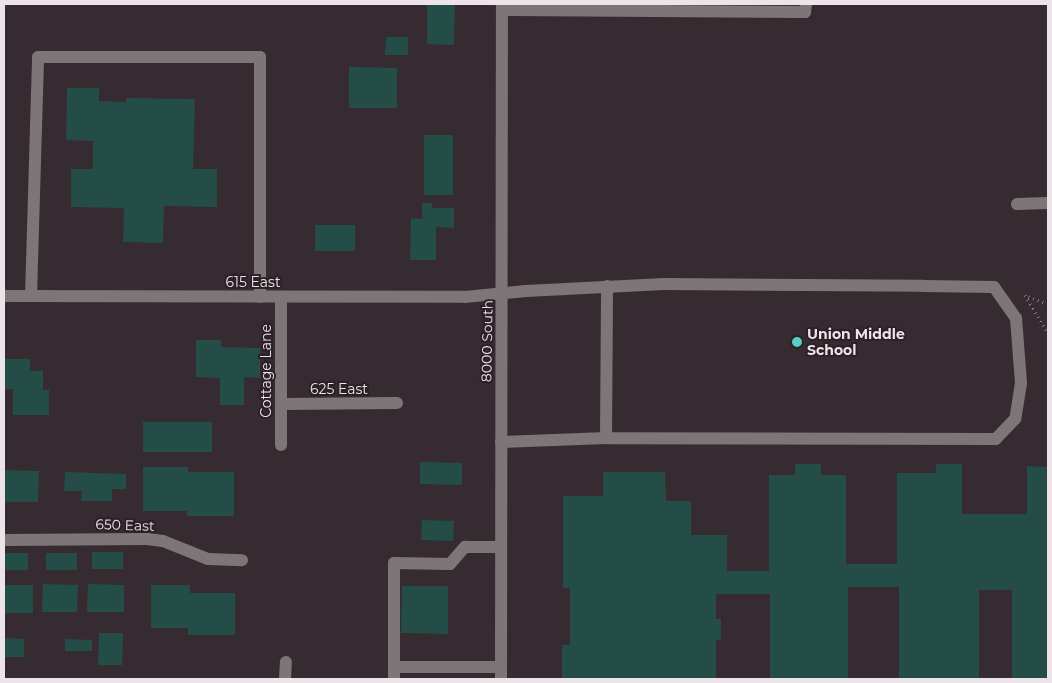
<!DOCTYPE html>
<html>
<head>
<meta charset="utf-8">
<style>
  body { margin:0 }
  #map { position:relative; width:1052px; height:683px; overflow:hidden; background:#362b30; font-family:Montserrat,sans-serif }
  div>[style] { position:absolute }
  [style*='--x'] { left:calc(var(--x)*1px); top:calc(var(--y)*1px); width:calc(var(--w)*1px); rotate:calc(var(--a)*1deg) }
  .building>* { inset:0; background:#244d48 }
  .path>* { height:3px; margin-top:-1.5px; transform-origin:0; background:repeating-linear-gradient(90deg,#887f83 0 1px,transparent 0 5px) }
  .minor>* { height:12px; margin:-6px; padding:0 6px; transform-origin:6px; border-radius:6px; background:#7c7679 }
  .dots>* { width:14px; height:14px; translate:-50% -50%; box-sizing:border-box; border:2px solid #2c2127; border-radius:50% }
  span { translate:-50% -50%; white-space:nowrap; text-align:center; line-height:1.15; -webkit-text-stroke:4px #2c2127; paint-order:stroke }
  .street-label { font-size:14px; color:#ece4e8 }
  .poi-label { font-size:14px; color:#ece4e8; font-weight:700 }
  .left { translate:0 -50%; text-align:left }
  .frame { position:absolute; inset:0; border:5px solid #ece4e8; pointer-events:none }
</style>
</head>
<body>
<div id="map">
  <div class="building">
    <i style="clip-path:polygon(427px 4px,455px 4px,454px 45px,427px 44px)"></i>
    <i style="clip-path:polygon(386px 37px,408px 37px,408px 55px,385px 55px)"></i>
    <i style="clip-path:polygon(349px 67px,397px 68px,397px 108px,349px 108px)"></i>
    <i style="clip-path:polygon(67px 88px,99px 88px,99px 101px,126px 102px,126px 98px,195px 99px,193px 169px,217px 169px,217px 207px,164px 206px,163px 243px,123px 242px,124px 208px,71px 207px,71px 169px,93px 169px,93px 141px,66px 140px)"></i>
    <i style="clip-path:polygon(424px 135px,453px 135px,453px 195px,424px 195px)"></i>
    <i style="clip-path:polygon(422px 203px,432px 203px,432px 208px,454px 208px,454px 228px,436px 227px,436px 260px,410px 260px,411px 218px,422px 219px)"></i>
    <i style="clip-path:polygon(315px 225px,355px 225px,355px 251px,315px 251px)"></i>
    <i style="clip-path:polygon(196px 340px,221px 340px,221px 347px,260px 348px,260px 378px,244px 377px,244px 405px,220px 405px,220px 378px,196px 377px)"></i>
    <i style="clip-path:polygon(4px 359px,30px 359px,30px 371px,43px 371px,43px 390px,49px 390px,49px 415px,13px 415px,13px 389px,4px 389px)"></i>
    <i style="clip-path:polygon(143px 422px,212px 422px,212px 452px,143px 452px)"></i>
    <i style="clip-path:polygon(420px 462px,462px 463px,462px 485px,420px 484px)"></i>
    <i style="clip-path:polygon(795px 464px,821px 464px,821px 475px,846px 475px,846px 564px,897px 564px,897px 473px,936px 473px,936px 464px,962px 464px,962px 514px,1027px 514px,1027px 466px,1048px 467px,1048px 679px,1012px 679px,1012px 590px,979px 590px,979px 679px,899px 679px,899px 587px,848px 587px,848px 679px,770px 679px,770px 594px,716px 594px,716px 619px,721px 619px,721px 640px,716px 640px,716px 679px,562px 679px,562px 645px,570px 645px,570px 588px,563px 588px,563px 496px,603px 496px,603px 472px,665px 472px,666px 501px,691px 501px,691px 535px,727px 535px,727px 571px,769px 571px,769px 475px,795px 475px)"></i>
    <i style="clip-path:polygon(143px 467px,188px 467px,188px 472px,234px 472px,234px 516px,187px 516px,187px 511px,143px 511px)"></i>
    <i style="clip-path:polygon(4px 470px,39px 471px,38px 502px,4px 502px)"></i>
    <i style="clip-path:polygon(65px 472px,126px 474px,126px 489px,112px 489px,112px 501px,81px 501px,82px 491px,64px 491px)"></i>
    <i style="clip-path:polygon(422px 520px,454px 521px,453px 541px,421px 540px)"></i>
    <i style="clip-path:polygon(92px 552px,123px 552px,123px 569px,92px 569px)"></i>
    <i style="clip-path:polygon(4px 553px,28px 553px,28px 570px,4px 570px)"></i>
    <i style="clip-path:polygon(46px 553px,77px 553px,77px 570px,46px 570px)"></i>
    <i style="clip-path:polygon(43px 584px,78px 585px,77px 612px,42px 612px)"></i>
    <i style="clip-path:polygon(88px 584px,124px 585px,124px 612px,87px 612px)"></i>
    <i style="clip-path:polygon(4px 585px,33px 585px,33px 613px,4px 613px)"></i>
    <i style="clip-path:polygon(151px 585px,190px 585px,190px 593px,235px 593px,235px 635px,188px 635px,188px 628px,151px 628px)"></i>
    <i style="clip-path:polygon(402px 586px,448px 586px,448px 634px,401px 633px)"></i>
    <i style="clip-path:polygon(99px 633px,123px 633px,122px 665px,98px 665px)"></i>
    <i style="clip-path:polygon(4px 638px,24px 639px,24px 657px,4px 657px)"></i>
    <i style="clip-path:polygon(65px 639px,92px 640px,92px 651px,65px 651px)"></i>
  </div>
  <div class="path">
    <i style="--x:1048;--y:304;--w:25;--a:-159"></i>
    <i style="--x:1025;--y:295;--w:44;--a:58.8"></i>
  </div>
  <div class="minor">
    <i style="--x:502;--y:10;--w:303;--a:0.4"></i>
    <i style="--x:805;--y:12;--w:8;--a:-83"></i>
    <i style="--x:1017;--y:204;--w:31;--a:-2"></i>
    <i style="--x:4;--y:296;--w:461;--a:0.1"></i>
    <i style="--x:465;--y:297;--w:61;--a:-5.6"></i>
    <i style="--x:526;--y:291;--w:138;--a:-2.9"></i>
    <i style="--x:664;--y:284;--w:259;--a:0.4"></i>
    <i style="--x:923;--y:286;--w:71;--a:0.8"></i>
    <i style="--x:994;--y:287;--w:38;--a:55"></i>
    <i style="--x:1016;--y:318;--w:65;--a:85.6"></i>
    <i style="--x:1021;--y:383;--w:36;--a:99"></i>
    <i style="--x:1015;--y:419;--w:28;--a:134"></i>
    <i style="--x:996;--y:439;--w:390;--a:-179.9"></i>
    <i style="--x:606;--y:438;--w:105;--a:177.8"></i>
    <i style="--x:31;--y:296;--w:239;--a:-88.3"></i>
    <i style="--x:38;--y:57;--w:222;--a:0"></i>
    <i style="--x:260;--y:57;--w:240;--a:90"></i>
    <i style="--x:281;--y:404;--w:116;--a:-0.5"></i>
    <i style="--x:606;--y:438;--w:152;--a:-89.6"></i>
    <i style="--x:281;--y:445;--w:148;--a:-90"></i>
    <i style="--x:4;--y:540;--w:143;--a:-0.4"></i>
    <i style="--x:147;--y:539;--w:16;--a:7"></i>
    <i style="--x:163;--y:541;--w:48;--a:21.8"></i>
    <i style="--x:208;--y:559;--w:34;--a:2"></i>
    <i style="--x:394;--y:667;--w:107;--a:0"></i>
    <i style="--x:285;--y:679;--w:17;--a:-87"></i>
    <i style="--x:394;--y:679;--w:116;--a:-90"></i>
    <i style="--x:394;--y:563;--w:56;--a:1"></i>
    <i style="--x:450;--y:564;--w:23;--a:-49"></i>
    <i style="--x:465;--y:547;--w:36;--a:0"></i>
    <i style="--x:501;--y:679;--w:675;--a:-89.92"></i>
  </div>
  <div class="dots">
    <i style="left:797px;top:342px;background:#58cec0"></i>
  </div>
  <div class="street-label">
    <span style="left:253px;top:282px">615 East</span>
    <span style="left:487px;top:341px;rotate:-89deg">8000 South</span>
    <span style="left:266px;top:371px;rotate:-90deg">Cottage Lane</span>
    <span style="left:339px;top:389px">625 East</span>
    <span style="left:125px;top:525px;rotate:2deg">650 East</span>
  </div>
  <div class="poi-label">
    <span class="left" style="left:807px;top:342px">Union Middle<br>School</span>
  </div>
  <div class="frame"></div>
</div>
</body>
</html>
